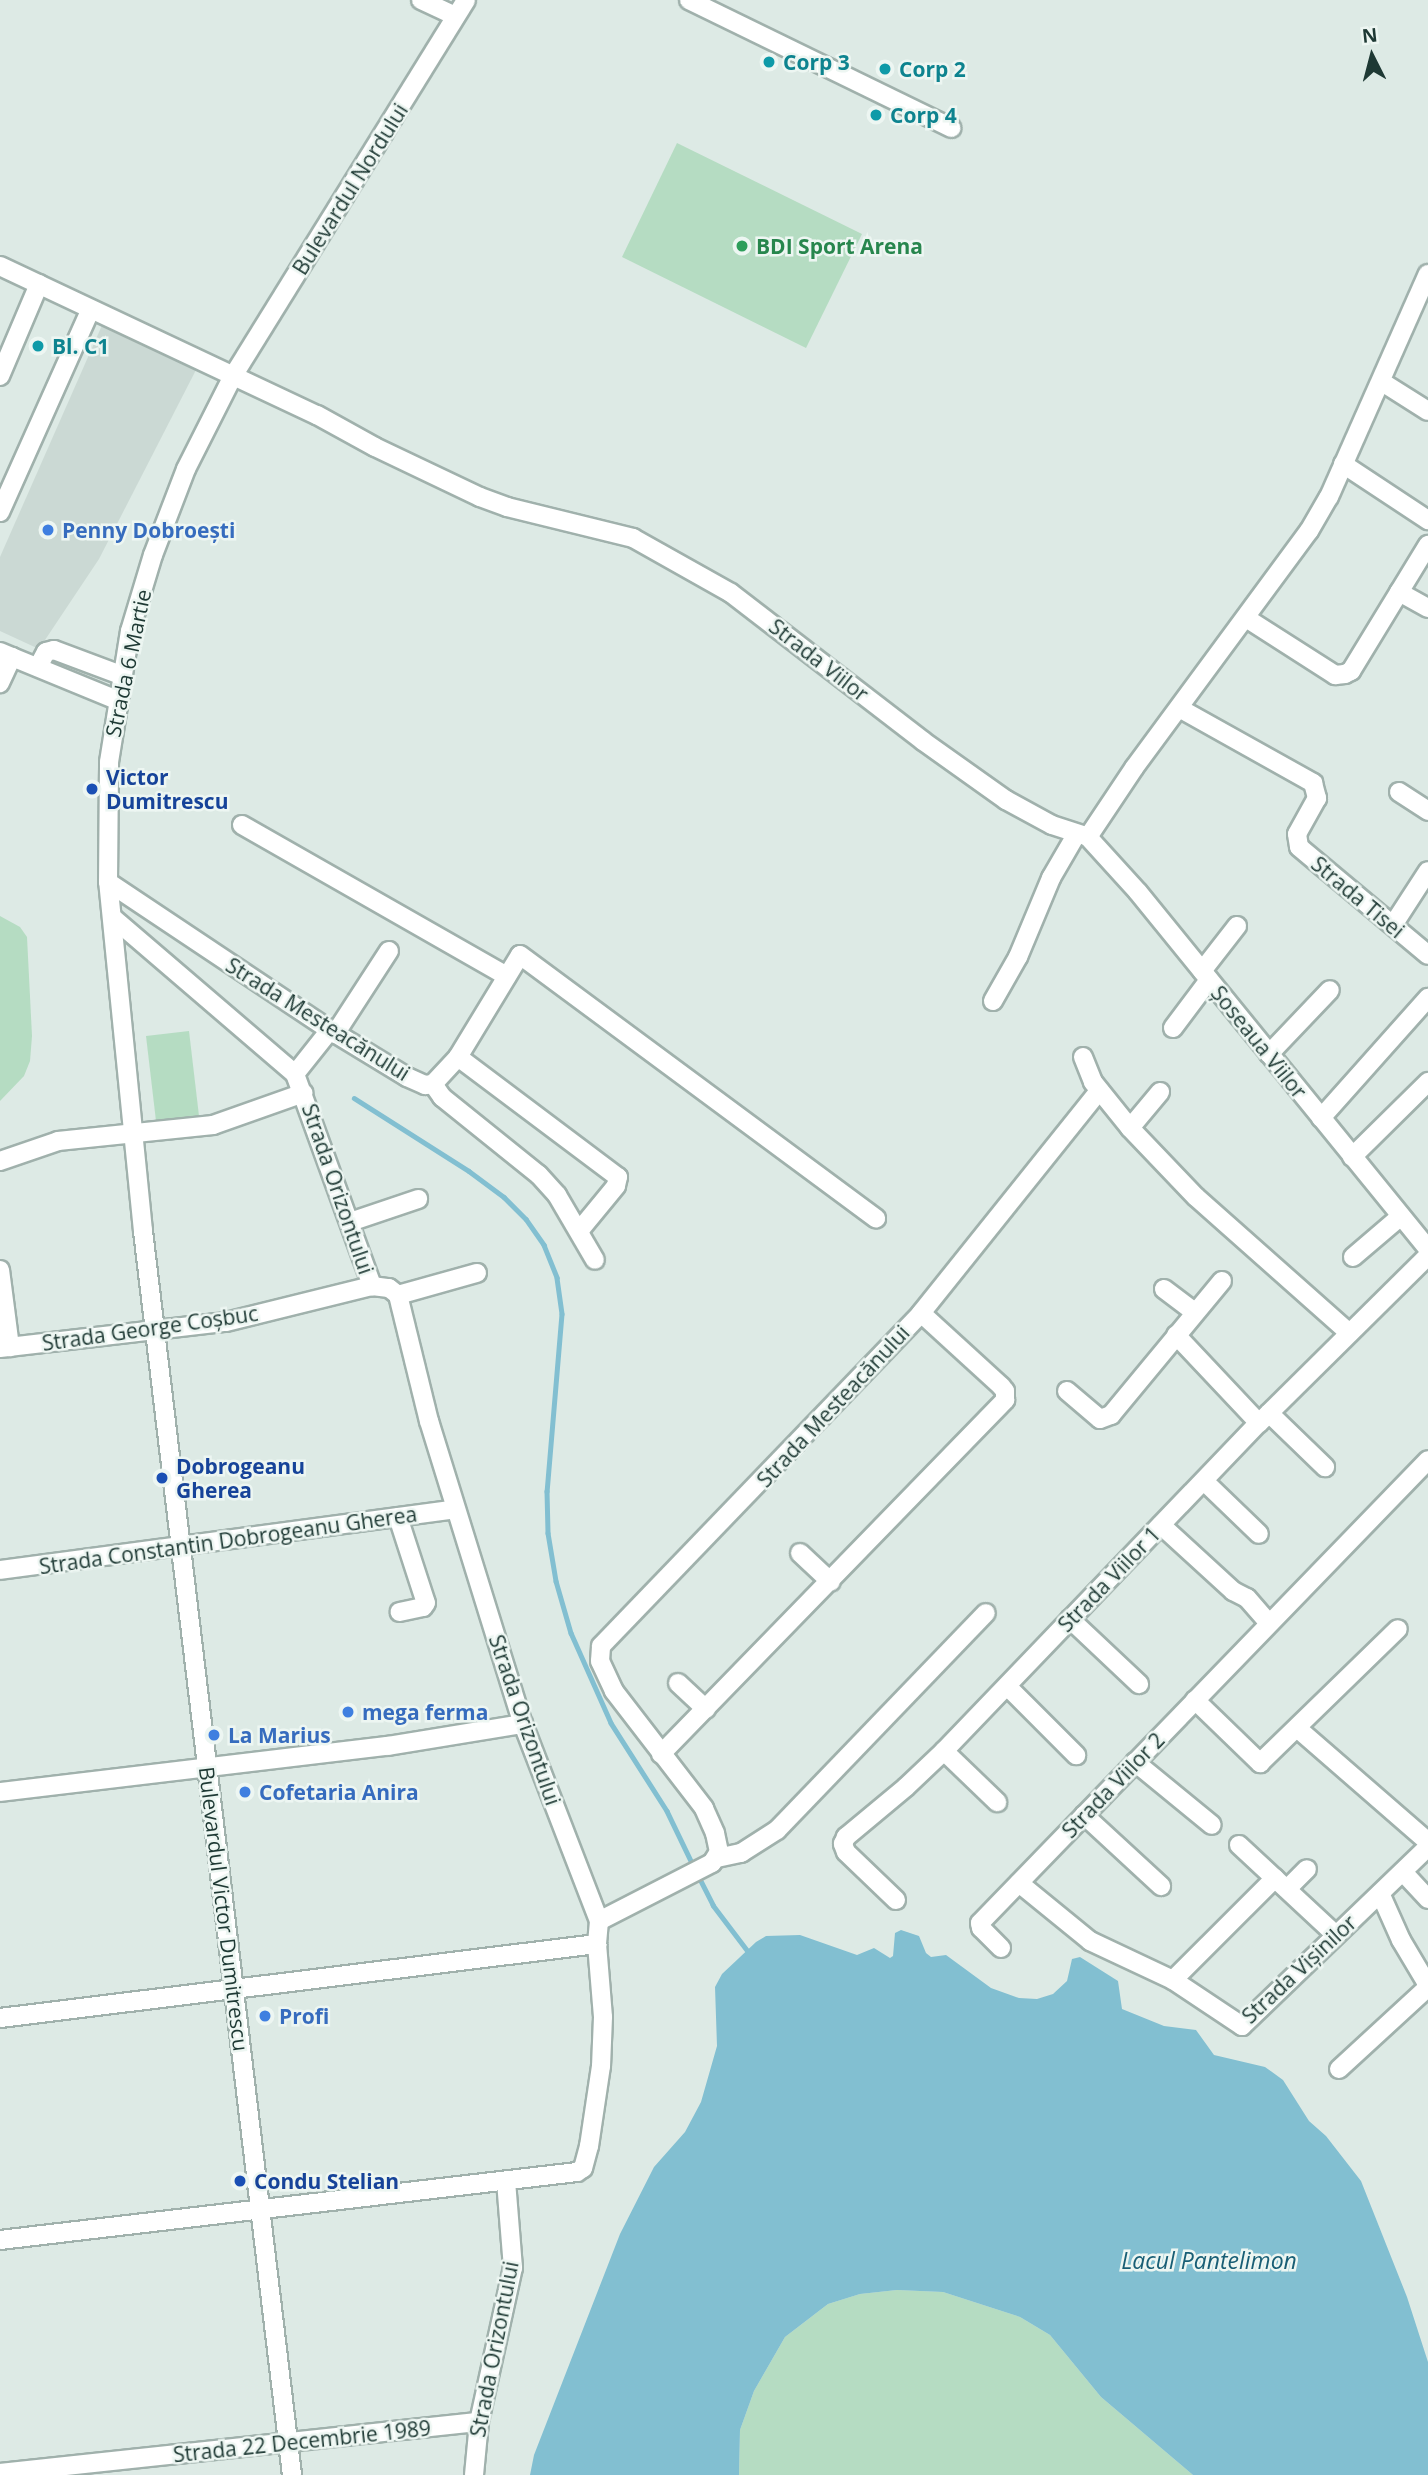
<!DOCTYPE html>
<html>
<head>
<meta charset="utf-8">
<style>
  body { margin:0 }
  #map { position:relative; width:1428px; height:2475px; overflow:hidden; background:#ddeae5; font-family:"Open Sans",sans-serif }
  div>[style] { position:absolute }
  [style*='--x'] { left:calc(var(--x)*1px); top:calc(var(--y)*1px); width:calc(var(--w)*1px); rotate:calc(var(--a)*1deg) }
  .built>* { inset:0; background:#cbd9d4 }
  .green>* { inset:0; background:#b5dcc2 }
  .water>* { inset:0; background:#82bfd1 }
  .stream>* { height:4.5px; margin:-2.25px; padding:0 2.25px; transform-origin:2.25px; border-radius:2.25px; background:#82bfd1 }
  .roads { filter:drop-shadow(2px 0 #a0b1ac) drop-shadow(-2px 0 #a0b1ac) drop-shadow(0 2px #a0b1ac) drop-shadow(0 -2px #a0b1ac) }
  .minor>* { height:18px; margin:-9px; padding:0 9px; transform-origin:9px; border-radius:9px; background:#fff }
  .dots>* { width:19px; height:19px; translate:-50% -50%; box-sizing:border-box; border:4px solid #edf6f2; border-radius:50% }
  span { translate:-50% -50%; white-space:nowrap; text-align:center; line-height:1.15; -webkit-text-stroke:5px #edf6f2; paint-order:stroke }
  .culture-label { font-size:21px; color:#0d838f; font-weight:700 }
  .left { translate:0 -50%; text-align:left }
  .street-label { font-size:21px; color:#1e3934 }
  .leisure-label { font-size:21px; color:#27864d; font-weight:700 }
  .shop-label { font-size:21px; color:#366cbe; font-weight:700 }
  .transit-label { font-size:21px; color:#164399; font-weight:700 }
  .water-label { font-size:23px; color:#185e75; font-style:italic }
  .north { position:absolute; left:1337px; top:21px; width:70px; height:70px; -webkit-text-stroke:5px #edf6f2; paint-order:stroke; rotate:354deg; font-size:19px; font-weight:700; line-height:28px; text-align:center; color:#1e3934 }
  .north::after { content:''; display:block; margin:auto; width:24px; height:32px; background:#1e3934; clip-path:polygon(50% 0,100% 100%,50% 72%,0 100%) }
</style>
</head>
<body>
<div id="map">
  <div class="built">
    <i style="clip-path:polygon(103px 323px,197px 368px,99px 559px,39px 649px,0 631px,0 557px)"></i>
  </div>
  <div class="green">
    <i style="clip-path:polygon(677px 143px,862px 234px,806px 348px,622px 257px)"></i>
    <i style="clip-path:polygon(0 916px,20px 927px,27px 937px,32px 1036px,30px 1061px,24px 1076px,0 1101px)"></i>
    <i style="clip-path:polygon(189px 1031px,199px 1116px,156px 1121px,146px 1036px)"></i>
    <i style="clip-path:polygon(897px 2290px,943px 2292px,1020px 2317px,1050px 2335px,1101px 2397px,1193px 2475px,739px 2475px,740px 2430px,754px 2391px,785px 2337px,828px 2304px,860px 2294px)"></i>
  </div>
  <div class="water">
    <i style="clip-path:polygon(901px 1930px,919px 1936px,926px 1953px,931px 1957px,946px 1955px,991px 1988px,1019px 1998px,1037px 1999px,1053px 1994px,1067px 1981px,1072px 1959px,1080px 1957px,1118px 1981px,1122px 2009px,1164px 2026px,1196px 2030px,1214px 2055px,1265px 2067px,1283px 2080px,1309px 2121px,1326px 2136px,1361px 2181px,1407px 2297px,1428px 2362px,1428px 2475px,1193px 2475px,1101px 2397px,1050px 2335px,1020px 2317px,943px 2292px,897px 2290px,860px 2294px,828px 2304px,785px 2337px,754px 2391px,740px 2430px,739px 2475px,530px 2475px,534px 2455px,620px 2234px,654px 2167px,685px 2132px,701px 2102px,717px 2046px,715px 1987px,722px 1974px,756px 1942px,766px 1936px,800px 1935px,857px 1955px,874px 1948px,890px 1958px,893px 1956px,895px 1933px)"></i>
  </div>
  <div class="stream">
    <i style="--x:354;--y:1098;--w:136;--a:32.4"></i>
    <i style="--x:469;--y:1171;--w:44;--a:36.6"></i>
    <i style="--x:504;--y:1197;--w:31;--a:45"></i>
    <i style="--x:526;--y:1219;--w:32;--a:55"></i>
    <i style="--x:544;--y:1245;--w:35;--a:68"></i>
    <i style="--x:557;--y:1278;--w:36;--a:82"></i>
    <i style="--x:562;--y:1314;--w:178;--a:94.8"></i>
    <i style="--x:547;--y:1491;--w:42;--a:88.6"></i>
    <i style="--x:548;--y:1533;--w:49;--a:80.5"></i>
    <i style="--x:556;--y:1581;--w:54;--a:73.9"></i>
    <i style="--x:571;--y:1633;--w:98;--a:66"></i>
    <i style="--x:611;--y:1723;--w:104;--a:57.5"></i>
    <i style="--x:667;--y:1811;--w:62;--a:64.3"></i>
    <i style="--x:698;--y:1875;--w:34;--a:63"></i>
    <i style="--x:713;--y:1905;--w:56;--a:52.9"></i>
  </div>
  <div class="roads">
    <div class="minor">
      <i style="--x:421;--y:0;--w:38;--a:25"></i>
      <i style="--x:689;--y:0;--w:292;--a:26"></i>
      <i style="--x:0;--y:266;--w:350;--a:25.2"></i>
      <i style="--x:317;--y:415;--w:66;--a:28.9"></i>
      <i style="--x:375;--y:447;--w:116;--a:25.5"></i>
      <i style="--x:480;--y:497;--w:29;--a:20"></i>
      <i style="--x:507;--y:507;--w:130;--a:13.8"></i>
      <i style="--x:633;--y:538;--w:112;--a:29.3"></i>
      <i style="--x:731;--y:593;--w:242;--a:37.6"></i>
      <i style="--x:923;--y:741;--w:102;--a:35.4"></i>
      <i style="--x:1006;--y:800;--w:52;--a:28.5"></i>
      <i style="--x:1052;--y:825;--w:38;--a:18"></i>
      <i style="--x:0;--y:376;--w:100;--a:-67"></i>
      <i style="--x:1382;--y:382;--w:54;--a:32.2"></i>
      <i style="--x:1343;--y:464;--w:102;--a:33.4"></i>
      <i style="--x:0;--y:512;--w:222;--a:-65.9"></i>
      <i style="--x:1399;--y:592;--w:33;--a:29"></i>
      <i style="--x:1246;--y:618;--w:106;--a:32.6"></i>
      <i style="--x:1335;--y:675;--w:10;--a:-6"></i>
      <i style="--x:1345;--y:674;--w:7;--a:-27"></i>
      <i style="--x:1351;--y:671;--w:148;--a:-58.6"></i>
      <i style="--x:0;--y:652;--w:13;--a:23"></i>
      <i style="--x:12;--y:657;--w:29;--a:115"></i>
      <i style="--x:12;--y:657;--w:113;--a:22.3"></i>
      <i style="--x:38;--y:667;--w:17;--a:-62"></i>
      <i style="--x:46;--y:652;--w:8;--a:-14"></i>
      <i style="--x:54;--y:650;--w:72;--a:20.5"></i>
      <i style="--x:1179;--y:708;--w:154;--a:29.2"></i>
      <i style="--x:1313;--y:783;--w:16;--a:75"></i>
      <i style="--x:1317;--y:798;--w:41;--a:119.1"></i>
      <i style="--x:1297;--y:834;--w:13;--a:81"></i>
      <i style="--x:1299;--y:847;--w:168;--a:39.9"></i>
      <i style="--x:1399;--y:792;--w:35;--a:33"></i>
      <i style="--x:242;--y:825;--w:305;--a:29.7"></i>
      <i style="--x:1088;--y:837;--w:83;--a:-56.3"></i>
      <i style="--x:1134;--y:768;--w:295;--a:-53.6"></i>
      <i style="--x:1309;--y:531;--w:39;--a:-60"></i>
      <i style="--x:1329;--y:497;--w:244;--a:-66.1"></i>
      <i style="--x:1088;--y:837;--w:74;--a:47.7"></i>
      <i style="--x:1138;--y:892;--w:460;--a:50.9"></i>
      <i style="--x:108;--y:882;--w:267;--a:33.7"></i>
      <i style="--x:330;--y:1030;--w:90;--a:31.4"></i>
      <i style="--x:407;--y:1077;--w:20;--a:24"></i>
      <i style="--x:425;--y:1085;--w:8;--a:-7"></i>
      <i style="--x:112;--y:917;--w:241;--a:40.6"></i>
      <i style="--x:295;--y:1074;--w:226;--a:70"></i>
      <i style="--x:1393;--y:925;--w:64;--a:-57.1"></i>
      <i style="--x:1202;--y:971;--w:57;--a:-52.1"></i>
      <i style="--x:993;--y:1001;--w:51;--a:-60.4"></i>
      <i style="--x:1018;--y:957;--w:86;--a:-67.3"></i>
      <i style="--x:1051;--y:878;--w:50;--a:-59.8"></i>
      <i style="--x:1173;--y:1028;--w:60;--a:-53.1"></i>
      <i style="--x:335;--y:1034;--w:99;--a:-57"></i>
      <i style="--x:1269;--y:1054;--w:88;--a:-46.4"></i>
      <i style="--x:458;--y:1057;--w:200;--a:36.9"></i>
      <i style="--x:618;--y:1177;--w:9;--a:103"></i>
      <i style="--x:616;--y:1186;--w:58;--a:129.4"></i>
      <i style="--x:1083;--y:1057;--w:27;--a:68"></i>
      <i style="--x:1093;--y:1082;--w:59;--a:51.2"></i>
      <i style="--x:1130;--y:1128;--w:95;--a:46.3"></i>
      <i style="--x:1196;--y:1197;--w:205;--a:41.6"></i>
      <i style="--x:295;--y:1074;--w:56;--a:-51.5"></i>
      <i style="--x:433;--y:1084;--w:37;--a:-47"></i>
      <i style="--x:458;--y:1057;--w:119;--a:-58.7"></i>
      <i style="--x:520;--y:955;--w:443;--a:36.5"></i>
      <i style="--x:433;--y:1084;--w:16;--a:55"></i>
      <i style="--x:442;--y:1097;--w:124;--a:38.8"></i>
      <i style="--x:539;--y:1175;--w:27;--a:48"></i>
      <i style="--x:557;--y:1195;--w:75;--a:59.7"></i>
      <i style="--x:1321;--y:1118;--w:161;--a:-48.3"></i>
      <i style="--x:1130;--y:1128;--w:47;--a:-50.2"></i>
      <i style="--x:1352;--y:1157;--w:107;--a:-44.6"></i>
      <i style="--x:0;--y:1161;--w:61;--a:-19"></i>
      <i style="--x:58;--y:1141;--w:156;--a:-5.9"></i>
      <i style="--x:213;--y:1125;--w:96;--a:-19.4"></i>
      <i style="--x:350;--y:1222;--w:72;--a:-18.7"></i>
      <i style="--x:1353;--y:1257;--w:63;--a:-40.5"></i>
      <i style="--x:0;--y:1270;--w:78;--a:82.6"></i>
      <i style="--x:1164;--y:1289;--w:39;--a:37"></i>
      <i style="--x:398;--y:1295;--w:82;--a:-15.6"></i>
      <i style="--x:1176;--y:1335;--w:121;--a:46.7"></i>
      <i style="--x:0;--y:1348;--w:227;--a:-6.6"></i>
      <i style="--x:226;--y:1322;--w:150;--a:-13.9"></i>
      <i style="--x:372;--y:1286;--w:17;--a:7"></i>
      <i style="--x:389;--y:1288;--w:11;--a:38"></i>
      <i style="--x:398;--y:1295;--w:130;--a:76.2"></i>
      <i style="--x:429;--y:1421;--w:317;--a:72.8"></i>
      <i style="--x:523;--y:1724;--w:211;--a:68.9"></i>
      <i style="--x:599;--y:1921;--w:23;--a:95"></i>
      <i style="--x:597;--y:1944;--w:73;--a:85.3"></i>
      <i style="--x:603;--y:2017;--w:49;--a:92.3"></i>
      <i style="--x:601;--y:2066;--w:81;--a:98.5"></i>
      <i style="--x:589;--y:2146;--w:23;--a:105"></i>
      <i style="--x:583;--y:2168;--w:7;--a:146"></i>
      <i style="--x:577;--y:2172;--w:581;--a:173.28"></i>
      <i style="--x:1067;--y:1391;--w:43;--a:40.3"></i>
      <i style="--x:1100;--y:1419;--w:12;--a:-20"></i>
      <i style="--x:1111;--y:1415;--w:174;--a:-50.4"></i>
      <i style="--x:1269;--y:1413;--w:78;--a:44"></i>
      <i style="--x:1204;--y:1481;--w:76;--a:43.9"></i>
      <i style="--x:398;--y:1517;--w:90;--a:72"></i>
      <i style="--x:426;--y:1603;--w:5;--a:127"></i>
      <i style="--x:423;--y:1607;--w:24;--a:168"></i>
      <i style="--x:1161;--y:1525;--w:98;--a:42.5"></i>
      <i style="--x:1233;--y:1591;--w:16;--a:27"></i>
      <i style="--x:1247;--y:1598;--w:33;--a:49"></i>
      <i style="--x:800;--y:1553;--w:42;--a:43.1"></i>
      <i style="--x:0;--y:1570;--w:459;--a:-7.6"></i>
      <i style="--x:1070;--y:1619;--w:95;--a:43.3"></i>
      <i style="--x:678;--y:1683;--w:38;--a:43"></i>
      <i style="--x:1007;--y:1686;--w:98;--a:45"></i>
      <i style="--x:1195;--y:1700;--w:91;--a:44.1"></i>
      <i style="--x:1260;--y:1763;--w:192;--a:-44.2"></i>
      <i style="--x:1297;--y:1728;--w:174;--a:41"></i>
      <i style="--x:944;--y:1751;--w:74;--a:43.9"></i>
      <i style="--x:661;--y:1754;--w:494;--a:-45.8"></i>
      <i style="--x:1005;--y:1400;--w:9;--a:-90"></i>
      <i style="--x:1005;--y:1391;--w:6;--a:-129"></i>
      <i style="--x:1001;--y:1386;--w:108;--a:-137.6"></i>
      <i style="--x:1135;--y:1762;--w:99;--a:39.3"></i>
      <i style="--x:0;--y:1792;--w:391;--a:-6.8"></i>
      <i style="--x:388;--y:1746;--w:137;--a:-9.3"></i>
      <i style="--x:1084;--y:1815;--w:105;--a:42.7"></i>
      <i style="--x:1239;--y:1845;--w:132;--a:42.9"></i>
      <i style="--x:717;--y:1858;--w:25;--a:-12"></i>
      <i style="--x:741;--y:1853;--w:43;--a:-32.6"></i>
      <i style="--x:777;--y:1830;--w:301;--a:-46.1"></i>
      <i style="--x:1403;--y:1872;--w:37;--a:47"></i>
      <i style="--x:1019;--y:1883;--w:92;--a:39.2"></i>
      <i style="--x:1090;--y:1941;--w:92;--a:25.2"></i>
      <i style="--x:1173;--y:1980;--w:83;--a:33.7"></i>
      <i style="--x:1242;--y:2026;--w:258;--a:-43.9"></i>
      <i style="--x:1287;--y:1889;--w:28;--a:-45"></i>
      <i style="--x:896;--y:1900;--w:69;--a:-136.2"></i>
      <i style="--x:846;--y:1852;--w:9;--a:-111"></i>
      <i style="--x:843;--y:1844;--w:8;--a:-67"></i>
      <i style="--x:846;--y:1837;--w:78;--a:-39.8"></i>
      <i style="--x:906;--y:1787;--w:52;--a:-43.5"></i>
      <i style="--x:944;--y:1751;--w:455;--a:-46.2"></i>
      <i style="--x:1259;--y:1423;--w:238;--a:-44.7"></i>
      <i style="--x:599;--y:1921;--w:127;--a:-27.2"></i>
      <i style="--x:712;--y:1863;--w:13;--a:-58"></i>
      <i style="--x:719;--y:1852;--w:19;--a:-102"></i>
      <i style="--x:715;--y:1833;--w:27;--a:-114"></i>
      <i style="--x:704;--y:1808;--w:148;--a:-127.6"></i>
      <i style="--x:614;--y:1691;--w:33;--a:-115"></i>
      <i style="--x:600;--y:1661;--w:15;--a:-86"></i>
      <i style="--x:601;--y:1646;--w:462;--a:-46.1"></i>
      <i style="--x:921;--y:1313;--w:285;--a:-51.3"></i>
      <i style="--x:1001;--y:1948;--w:28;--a:-135"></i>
      <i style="--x:981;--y:1928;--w:5;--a:-101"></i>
      <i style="--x:980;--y:1923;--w:644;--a:-45.94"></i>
      <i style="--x:1173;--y:1980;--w:144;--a:-45"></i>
      <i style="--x:0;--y:2018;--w:602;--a:-7.07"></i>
      <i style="--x:1339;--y:2069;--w:118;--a:-42.6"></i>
      <i style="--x:1426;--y:1989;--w:7;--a:-90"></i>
      <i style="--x:1426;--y:1982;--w:49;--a:-120.8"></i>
      <i style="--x:1401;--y:1940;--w:51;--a:-114.1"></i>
      <i style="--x:0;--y:2473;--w:482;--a:-6.1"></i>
      <i style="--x:292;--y:2475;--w:1253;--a:-96.83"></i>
      <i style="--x:143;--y:1231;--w:351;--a:-95.7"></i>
      <i style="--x:108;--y:882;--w:120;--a:-89.5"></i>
      <i style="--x:109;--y:762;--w:133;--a:-80.9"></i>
      <i style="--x:130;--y:631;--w:79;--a:-73.2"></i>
      <i style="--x:153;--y:555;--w:92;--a:-69"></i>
      <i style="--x:186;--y:469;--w:104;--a:-63.2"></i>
      <i style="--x:233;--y:376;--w:442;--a:-58.2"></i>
      <i style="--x:474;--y:2475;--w:53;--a:-84.6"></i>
      <i style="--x:479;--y:2422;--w:158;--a:-77.6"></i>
      <i style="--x:513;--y:2268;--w:87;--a:-94.6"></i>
    </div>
  </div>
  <div class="dots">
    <i style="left:769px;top:62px;background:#0f9aa8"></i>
    <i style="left:885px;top:69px;background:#0f9aa8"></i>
    <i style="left:876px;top:115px;background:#0f9aa8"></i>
    <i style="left:742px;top:246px;background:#2e9e5b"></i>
    <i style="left:38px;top:346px;background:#0f9aa8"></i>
    <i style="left:48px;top:530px;background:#3f7fe0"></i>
    <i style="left:92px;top:789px;background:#1a4fb4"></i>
    <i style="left:162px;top:1478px;background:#1a4fb4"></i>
    <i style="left:348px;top:1712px;background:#3f7fe0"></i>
    <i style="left:214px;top:1735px;background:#3f7fe0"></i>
    <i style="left:245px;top:1792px;background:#3f7fe0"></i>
    <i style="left:265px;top:2016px;background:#3f7fe0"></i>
    <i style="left:240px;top:2181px;background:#1a4fb4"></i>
  </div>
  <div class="culture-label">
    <span class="left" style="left:783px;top:62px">Corp 3</span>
    <span class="left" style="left:899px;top:69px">Corp 2</span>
    <span class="left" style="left:890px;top:115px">Corp 4</span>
    <span class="left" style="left:52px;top:346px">Bl. C1</span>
  </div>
  <div class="street-label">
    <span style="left:350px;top:189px;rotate:-58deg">Bulevardul Nordului</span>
    <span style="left:819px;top:660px;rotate:38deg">Strada Viilor</span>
    <span style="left:128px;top:663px;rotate:-78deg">Strada 6 Martie</span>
    <span style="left:1358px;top:897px;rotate:40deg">Strada Tisei</span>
    <span style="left:318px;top:1019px;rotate:32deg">Strada Mesteacănului</span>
    <span style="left:1259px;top:1042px;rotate:51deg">Șoseaua Viilor</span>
    <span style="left:338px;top:1189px;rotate:71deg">Strada Orizontului</span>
    <span style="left:150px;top:1328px;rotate:-8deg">Strada George Coșbuc</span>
    <span style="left:833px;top:1406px;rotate:-47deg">Strada Mesteacănului</span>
    <span style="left:228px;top:1540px;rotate:-8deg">Strada Constantin Dobrogeanu Gherea</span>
    <span style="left:1109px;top:1579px;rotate:-46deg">Strada Viilor 1</span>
    <span style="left:525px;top:1720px;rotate:71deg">Strada Orizontului</span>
    <span style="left:1113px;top:1785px;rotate:-46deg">Strada Viilor 2</span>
    <span style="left:224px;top:1909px;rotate:83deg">Bulevardul Victor Dumitrescu</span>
    <span style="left:1299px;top:1969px;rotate:-43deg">Strada Vișinilor</span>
    <span style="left:494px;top:2349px;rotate:-79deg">Strada Orizontului</span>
    <span style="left:302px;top:2441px;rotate:-6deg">Strada 22 Decembrie 1989</span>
  </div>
  <div class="leisure-label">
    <span class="left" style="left:756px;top:246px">BDI Sport Arena</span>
  </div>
  <div class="shop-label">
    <span class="left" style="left:62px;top:530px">Penny Dobroești</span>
    <span class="left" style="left:362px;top:1712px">mega ferma</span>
    <span class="left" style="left:228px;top:1735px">La Marius</span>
    <span class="left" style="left:259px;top:1792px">Cofetaria Anira</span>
    <span class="left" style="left:279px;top:2016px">Profi</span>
  </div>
  <div class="transit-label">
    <span class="left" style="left:106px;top:789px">Victor<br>Dumitrescu</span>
    <span class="left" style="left:176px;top:1478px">Dobrogeanu<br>Gherea</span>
    <span class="left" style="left:254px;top:2181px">Condu Stelian</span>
  </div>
  <div class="water-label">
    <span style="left:1209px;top:2260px">Lacul Pantelimon</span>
  </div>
  <div class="north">N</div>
</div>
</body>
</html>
